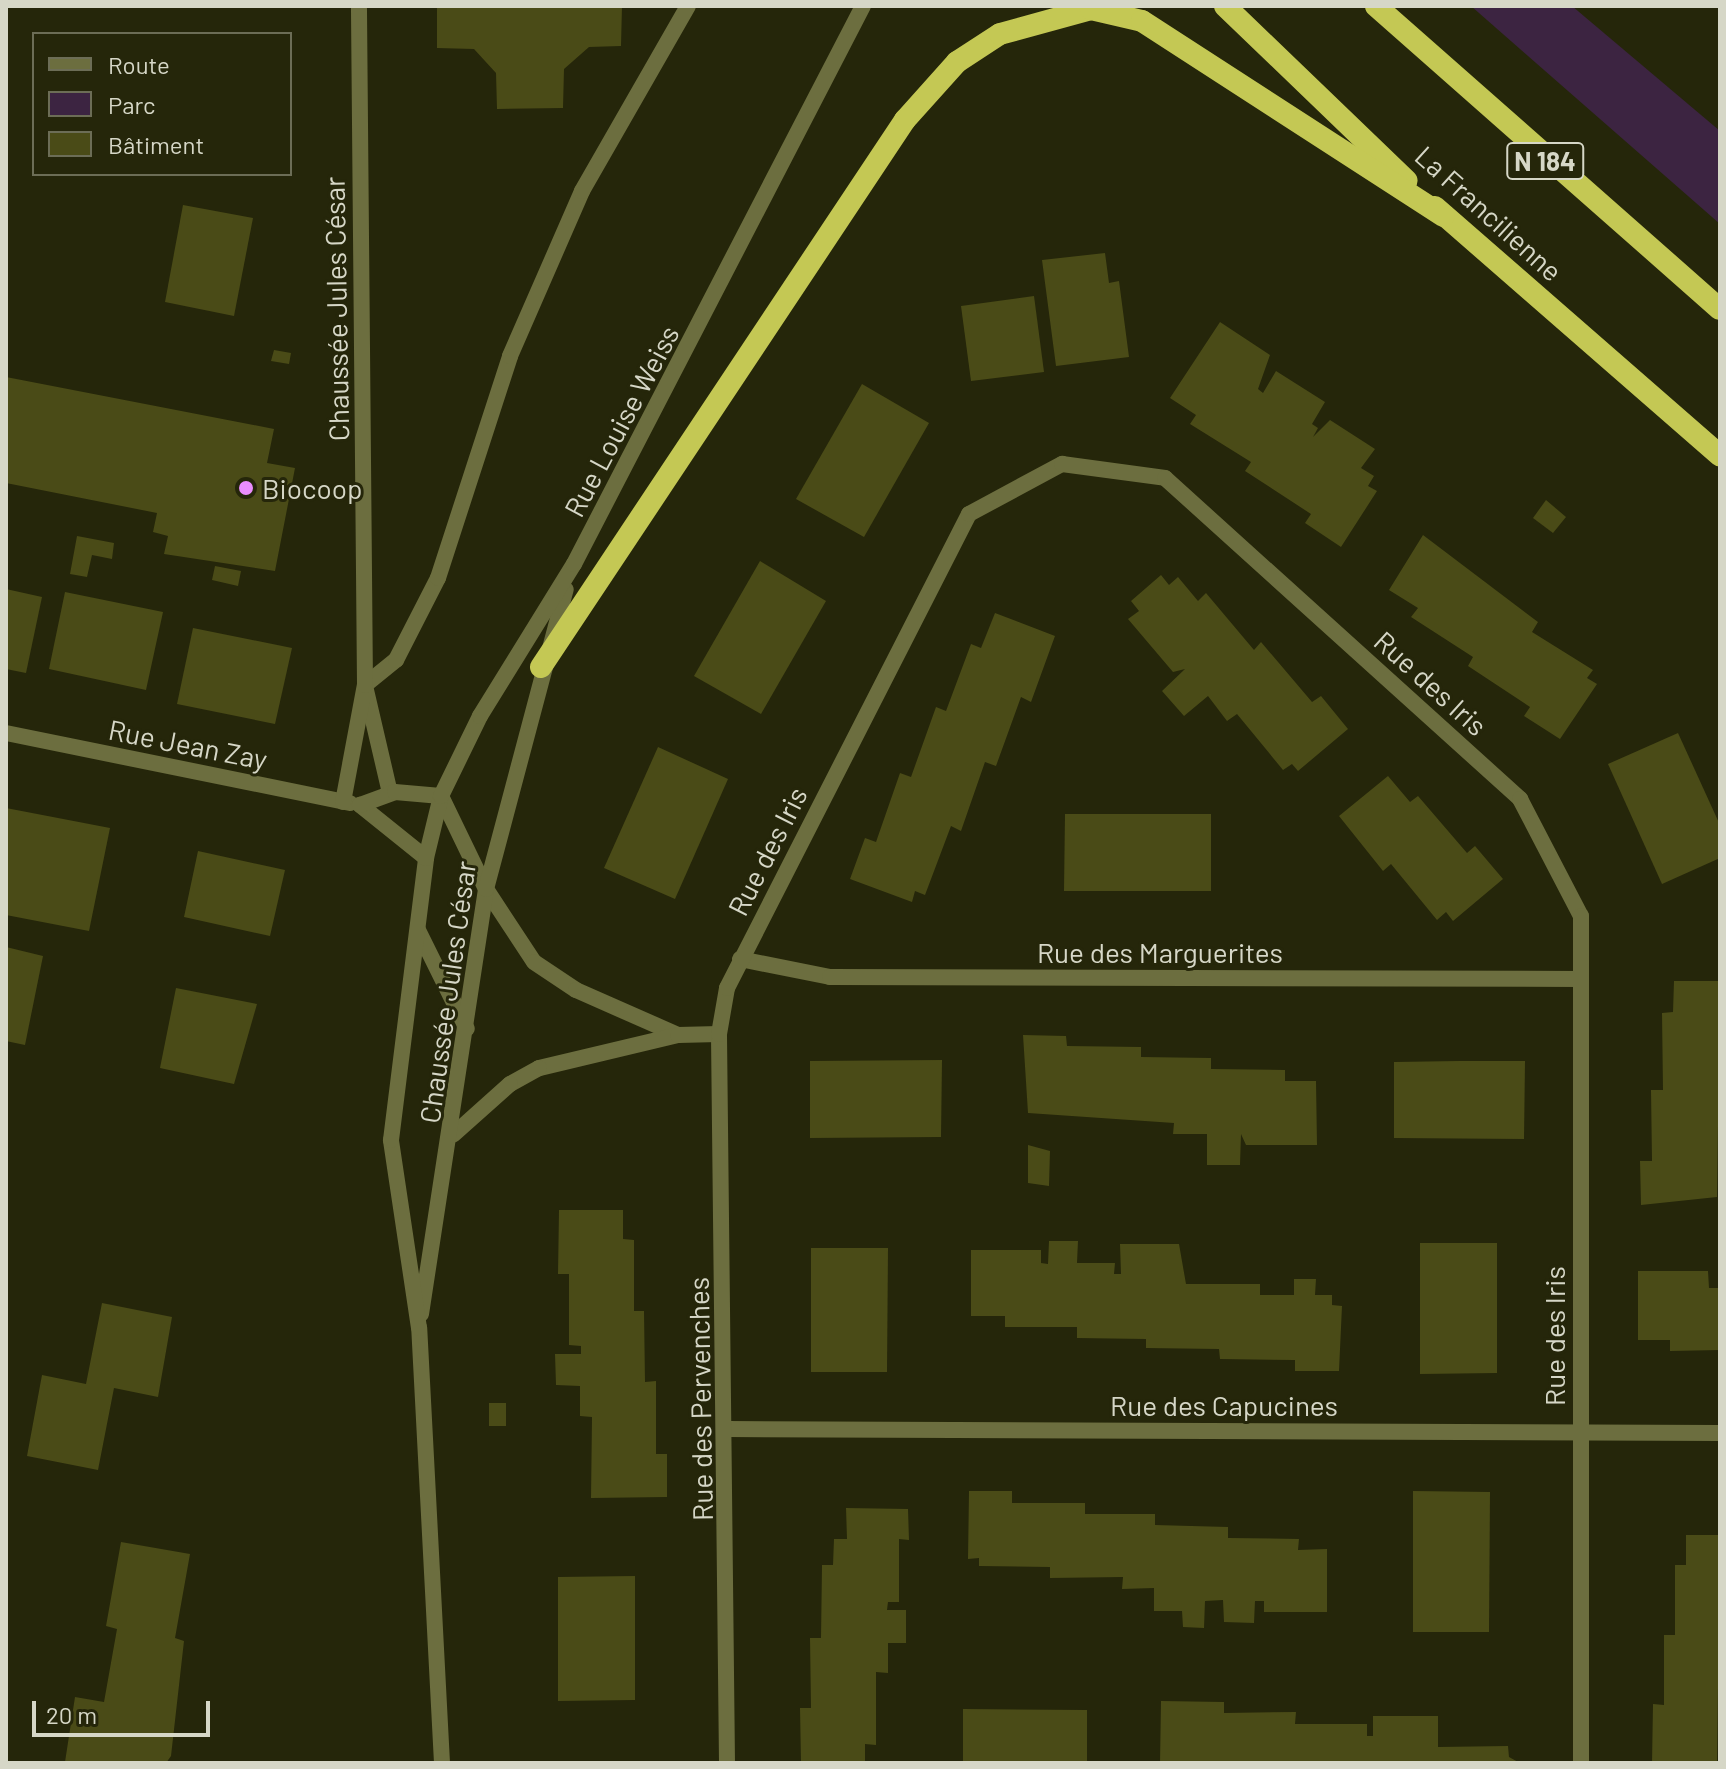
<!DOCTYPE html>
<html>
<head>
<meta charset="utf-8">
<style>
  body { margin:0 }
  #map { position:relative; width:1726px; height:1769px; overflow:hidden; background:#25260a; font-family:Barlow,sans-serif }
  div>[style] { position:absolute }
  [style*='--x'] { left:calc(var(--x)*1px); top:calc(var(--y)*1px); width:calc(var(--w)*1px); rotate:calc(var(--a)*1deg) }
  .green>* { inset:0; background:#3c2441 }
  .building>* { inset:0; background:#4a4b17 }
  .service>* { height:16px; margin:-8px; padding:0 8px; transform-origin:8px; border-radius:8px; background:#6c6e3f }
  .minor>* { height:16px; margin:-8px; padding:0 8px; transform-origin:8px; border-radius:8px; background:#6c6e3f }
  .trunk>* { height:22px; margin:-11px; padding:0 11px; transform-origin:11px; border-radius:11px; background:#c4c854 }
  .dots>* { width:22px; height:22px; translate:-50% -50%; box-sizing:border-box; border:4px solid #25260a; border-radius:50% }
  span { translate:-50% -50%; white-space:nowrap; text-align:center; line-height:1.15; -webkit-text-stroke:6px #25260a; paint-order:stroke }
  .shield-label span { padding:2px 6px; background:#25260a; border:2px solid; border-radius:6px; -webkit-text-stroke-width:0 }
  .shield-label { font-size:26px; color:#d6d7c7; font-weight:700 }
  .street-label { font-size:28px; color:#d6d7c7 }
  .poi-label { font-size:28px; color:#d6d7c7 }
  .left { translate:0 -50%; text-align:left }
  .frame { position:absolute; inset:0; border:8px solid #d6d7c7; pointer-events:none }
  .legend { position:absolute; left:32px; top:32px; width:260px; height:144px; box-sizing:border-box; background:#25260a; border:2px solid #6c6d56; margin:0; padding:10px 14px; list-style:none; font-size:24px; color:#d6d7c7 }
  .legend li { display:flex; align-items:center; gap:16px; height:40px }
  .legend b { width:40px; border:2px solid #6c6d56 }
  .scale { position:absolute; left:32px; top:1701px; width:178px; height:36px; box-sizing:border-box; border:4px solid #d6d7c7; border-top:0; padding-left:10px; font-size:24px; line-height:28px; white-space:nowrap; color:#d6d7c7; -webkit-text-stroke:6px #25260a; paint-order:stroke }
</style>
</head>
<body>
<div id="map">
  <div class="green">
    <i style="clip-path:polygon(1471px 6px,1572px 6px,1720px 131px,1720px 224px)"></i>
  </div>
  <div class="building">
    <i style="clip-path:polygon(437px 6px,622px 6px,621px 46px,589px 47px,564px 69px,563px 108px,497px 109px,496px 73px,474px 49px,437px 48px)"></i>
    <i style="clip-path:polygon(183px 205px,253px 218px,234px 316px,165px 302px)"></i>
    <i style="clip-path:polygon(1105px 253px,1109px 283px,1119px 281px,1129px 357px,1056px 366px,1042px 260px)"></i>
    <i style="clip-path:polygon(1034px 296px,1044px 372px,971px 381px,961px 306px)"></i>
    <i style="clip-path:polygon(1220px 322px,1270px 355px,1258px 389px,1263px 393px,1276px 371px,1325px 402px,1312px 424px,1318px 428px,1313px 437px,1330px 420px,1375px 449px,1361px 468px,1374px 476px,1368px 486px,1377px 491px,1341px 547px,1305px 523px,1311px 514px,1245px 471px,1251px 462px,1190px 424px,1196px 415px,1170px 398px)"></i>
    <i style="clip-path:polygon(274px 350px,291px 353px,289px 364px,271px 361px)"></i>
    <i style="clip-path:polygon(6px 377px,274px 429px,267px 463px,295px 468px,275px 571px,164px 554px,168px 536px,153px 532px,157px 513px,6px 483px)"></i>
    <i style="clip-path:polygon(862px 384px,929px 423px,864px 537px,796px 499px)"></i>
    <i style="clip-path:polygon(1546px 500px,1566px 517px,1553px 533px,1533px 518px)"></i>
    <i style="clip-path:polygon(1423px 535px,1538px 622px,1532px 632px,1593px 670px,1587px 678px,1597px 684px,1560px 739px,1524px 716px,1530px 707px,1468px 666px,1473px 657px,1411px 617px,1418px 608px,1389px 590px)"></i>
    <i style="clip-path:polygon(77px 536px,114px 543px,112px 559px,92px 555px,87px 577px,70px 574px)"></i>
    <i style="clip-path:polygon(760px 561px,826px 601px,761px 714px,694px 676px)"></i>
    <i style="clip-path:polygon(215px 566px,241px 571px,238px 586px,212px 580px)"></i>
    <i style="clip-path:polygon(1161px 575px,1169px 585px,1178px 577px,1198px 601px,1206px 593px,1254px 650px,1261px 642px,1312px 702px,1321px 696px,1348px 729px,1298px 771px,1292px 764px,1283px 770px,1237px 714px,1227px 721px,1208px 696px,1184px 716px,1162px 691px,1185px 669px,1173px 672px,1128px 619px,1139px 611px,1131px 601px)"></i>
    <i style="clip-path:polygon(6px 589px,42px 597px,26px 673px,6px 669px)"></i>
    <i style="clip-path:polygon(65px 592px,163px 612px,146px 690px,49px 669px)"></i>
    <i style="clip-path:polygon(995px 613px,1055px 636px,1031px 702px,1021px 697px,996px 766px,985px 762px,961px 831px,951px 826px,925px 895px,915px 891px,912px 902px,850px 879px,865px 838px,876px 842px,900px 773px,911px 777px,936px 707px,946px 711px,971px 644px,981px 648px)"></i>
    <i style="clip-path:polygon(193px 628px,292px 648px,275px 724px,177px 704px)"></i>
    <i style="clip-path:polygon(1678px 733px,1720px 825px,1720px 858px,1662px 884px,1608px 764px)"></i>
    <i style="clip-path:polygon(658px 747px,728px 779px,675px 899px,604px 868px)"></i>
    <i style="clip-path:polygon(1388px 776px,1410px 802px,1418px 796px,1467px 853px,1475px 846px,1503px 879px,1453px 921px,1446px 912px,1437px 920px,1391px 864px,1383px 871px,1339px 816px)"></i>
    <i style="clip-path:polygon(6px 808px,110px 828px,89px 931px,6px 915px)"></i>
    <i style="clip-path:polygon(1065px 814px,1211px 814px,1211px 891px,1064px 891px)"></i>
    <i style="clip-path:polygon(198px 851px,285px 870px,270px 936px,184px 917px)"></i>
    <i style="clip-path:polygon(6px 947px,43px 956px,25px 1045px,6px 1041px)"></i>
    <i style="clip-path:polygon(1674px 981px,1720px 981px,1717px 1197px,1641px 1205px,1640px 1161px,1652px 1161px,1651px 1090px,1663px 1090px,1662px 1013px,1673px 1012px)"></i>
    <i style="clip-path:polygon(176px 988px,257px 1004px,234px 1084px,160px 1068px)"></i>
    <i style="clip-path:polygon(1023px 1035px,1066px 1036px,1067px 1046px,1141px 1047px,1141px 1057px,1211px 1058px,1211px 1069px,1285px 1070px,1285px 1081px,1316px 1081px,1317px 1145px,1246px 1145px,1241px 1134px,1240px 1165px,1207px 1165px,1207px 1134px,1173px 1134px,1174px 1123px,1028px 1113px)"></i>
    <i style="clip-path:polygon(942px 1060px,941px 1137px,810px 1138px,810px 1061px)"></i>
    <i style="clip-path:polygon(1459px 1061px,1525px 1061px,1524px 1139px,1394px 1138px,1394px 1062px)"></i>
    <i style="clip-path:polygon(1028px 1145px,1050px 1151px,1049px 1186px,1028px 1183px)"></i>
    <i style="clip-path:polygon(559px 1210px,623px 1210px,623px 1239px,634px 1240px,634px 1311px,644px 1311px,645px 1382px,656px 1381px,656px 1454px,667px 1454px,667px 1497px,591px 1498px,592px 1417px,580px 1416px,580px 1386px,556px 1385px,555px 1354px,581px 1354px,581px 1346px,569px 1345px,569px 1274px,558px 1274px)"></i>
    <i style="clip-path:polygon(1049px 1241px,1078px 1241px,1077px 1263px,1115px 1263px,1114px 1274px,1121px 1274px,1120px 1244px,1179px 1244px,1186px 1284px,1260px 1284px,1260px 1295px,1294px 1295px,1294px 1279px,1316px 1279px,1315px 1295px,1332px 1295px,1332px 1305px,1342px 1306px,1339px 1371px,1295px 1371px,1295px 1360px,1220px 1359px,1219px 1349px,1146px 1348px,1146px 1339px,1077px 1338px,1077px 1327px,1005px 1327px,1005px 1316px,971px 1316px,971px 1250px,1041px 1250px,1041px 1263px,1048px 1264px)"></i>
    <i style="clip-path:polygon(1420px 1243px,1497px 1243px,1497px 1373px,1420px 1374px)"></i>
    <i style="clip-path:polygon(811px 1248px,888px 1248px,887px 1372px,811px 1372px)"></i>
    <i style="clip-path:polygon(1638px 1271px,1708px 1271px,1709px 1288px,1720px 1288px,1720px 1350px,1670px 1351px,1670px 1340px,1638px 1340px)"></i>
    <i style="clip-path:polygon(102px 1303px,172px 1317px,158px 1397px,114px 1388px,98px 1470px,27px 1456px,42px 1375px,86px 1384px)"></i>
    <i style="clip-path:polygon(489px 1403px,506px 1403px,506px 1426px,489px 1426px)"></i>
    <i style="clip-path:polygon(969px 1491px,1012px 1491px,1012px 1503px,1085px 1503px,1085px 1514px,1155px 1514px,1155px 1525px,1228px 1527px,1228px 1538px,1299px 1539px,1298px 1550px,1327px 1549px,1327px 1612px,1264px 1612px,1264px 1601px,1255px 1601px,1254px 1623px,1224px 1622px,1223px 1600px,1205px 1601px,1204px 1628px,1183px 1627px,1182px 1611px,1154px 1611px,1154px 1588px,1122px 1589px,1123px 1577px,1050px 1578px,1050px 1567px,979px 1566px,979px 1558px,968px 1559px)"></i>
    <i style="clip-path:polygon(1413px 1491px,1490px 1492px,1489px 1632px,1413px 1632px)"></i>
    <i style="clip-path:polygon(846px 1508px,908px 1509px,909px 1540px,899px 1539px,899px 1602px,888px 1602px,887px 1610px,906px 1610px,906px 1643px,888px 1643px,888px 1673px,876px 1672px,876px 1745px,865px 1744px,865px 1763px,801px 1763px,800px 1708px,811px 1708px,810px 1638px,821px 1638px,822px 1565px,833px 1565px,834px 1539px,847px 1539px)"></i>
    <i style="clip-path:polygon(1686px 1535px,1720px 1535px,1717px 1763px,1652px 1763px,1653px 1704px,1664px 1705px,1664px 1635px,1675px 1635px,1675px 1565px,1686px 1565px)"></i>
    <i style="clip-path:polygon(121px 1542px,190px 1554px,175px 1638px,184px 1641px,171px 1756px,166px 1763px,65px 1762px,75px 1697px,104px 1702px,117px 1629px,106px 1626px)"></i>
    <i style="clip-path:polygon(635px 1576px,635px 1700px,558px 1701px,558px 1577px)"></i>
    <i style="clip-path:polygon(1161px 1701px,1224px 1702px,1224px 1713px,1296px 1712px,1295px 1724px,1367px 1724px,1367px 1736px,1373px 1736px,1373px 1716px,1438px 1716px,1438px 1747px,1508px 1746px,1509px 1757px,1520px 1763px,1160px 1763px)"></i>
    <i style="clip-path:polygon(963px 1709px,1087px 1710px,1087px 1763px,963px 1763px)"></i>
  </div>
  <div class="service">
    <i style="--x:365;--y:685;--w:40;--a:-39"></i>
    <i style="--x:396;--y:660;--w:92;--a:-62.9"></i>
    <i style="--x:438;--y:578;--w:233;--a:-72"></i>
    <i style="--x:510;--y:356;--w:180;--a:-66.4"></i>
    <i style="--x:582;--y:191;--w:213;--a:-60.2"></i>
  </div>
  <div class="minor">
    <i style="--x:366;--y:690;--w:106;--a:76.9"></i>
    <i style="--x:6;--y:733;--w:351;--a:11.5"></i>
    <i style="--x:343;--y:802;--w:119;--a:-79.4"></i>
    <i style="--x:365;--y:685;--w:679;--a:-90.51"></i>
    <i style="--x:426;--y:858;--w:85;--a:-141.2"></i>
    <i style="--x:360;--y:805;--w:37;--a:-20"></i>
    <i style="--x:395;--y:792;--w:46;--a:5"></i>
    <i style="--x:441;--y:796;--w:103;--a:64.2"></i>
    <i style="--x:486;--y:889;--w:87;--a:56.7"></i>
    <i style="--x:534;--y:962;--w:50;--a:33.7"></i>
    <i style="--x:576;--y:990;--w:111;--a:23.8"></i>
    <i style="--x:678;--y:1035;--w:143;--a:166.6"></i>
    <i style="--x:539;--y:1068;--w:33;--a:151"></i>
    <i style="--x:510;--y:1084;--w:76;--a:138.2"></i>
    <i style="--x:418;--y:930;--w:110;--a:63.7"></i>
    <i style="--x:740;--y:959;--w:92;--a:11.3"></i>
    <i style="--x:830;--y:977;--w:751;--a:0.15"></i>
    <i style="--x:678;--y:1035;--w:41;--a:-1.4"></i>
    <i style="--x:421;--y:1314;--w:430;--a:-81.3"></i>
    <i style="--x:486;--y:889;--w:310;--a:-75.1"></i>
    <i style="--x:728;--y:1429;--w:992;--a:0.23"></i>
    <i style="--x:442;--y:1763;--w:436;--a:-93"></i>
    <i style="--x:419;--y:1328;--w:190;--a:-98.5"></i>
    <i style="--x:391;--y:1140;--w:284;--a:-82.9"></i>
    <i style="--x:426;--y:858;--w:64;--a:-76.4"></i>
    <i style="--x:441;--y:796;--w:89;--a:-64"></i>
    <i style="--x:480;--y:716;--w:179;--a:-58.3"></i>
    <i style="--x:574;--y:564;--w:628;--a:-62.62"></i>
    <i style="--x:727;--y:1763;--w:729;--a:-90.63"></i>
    <i style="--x:719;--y:1034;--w:47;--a:-80.1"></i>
    <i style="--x:727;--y:988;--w:532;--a:-62.95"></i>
    <i style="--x:969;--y:514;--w:106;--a:-28.3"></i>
    <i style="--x:1062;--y:464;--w:104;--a:7.7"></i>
    <i style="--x:1165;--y:478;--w:479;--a:42.1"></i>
    <i style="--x:1520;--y:799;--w:132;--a:62.5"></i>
    <i style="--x:1581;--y:916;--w:847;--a:90"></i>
  </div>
  <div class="trunk">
    <i style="--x:1225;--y:6;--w:252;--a:43.9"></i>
    <i style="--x:1376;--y:6;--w:458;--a:41.4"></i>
    <i style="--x:1435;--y:207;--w:378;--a:41.1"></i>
    <i style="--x:541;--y:667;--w:657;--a:-56.36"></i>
    <i style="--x:905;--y:120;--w:78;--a:-48.1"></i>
    <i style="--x:957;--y:62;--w:51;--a:-33.1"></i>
    <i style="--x:1000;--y:34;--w:94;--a:-15.4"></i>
    <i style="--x:1091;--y:9;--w:52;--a:13.2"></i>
    <i style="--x:1142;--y:21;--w:359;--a:32.9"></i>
  </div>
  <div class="dots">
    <i style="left:246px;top:488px;background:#ea8dfd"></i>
  </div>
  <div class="shield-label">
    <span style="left:1545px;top:161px">N 184</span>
  </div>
  <div class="street-label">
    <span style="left:1489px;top:213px;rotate:42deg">La Francilienne</span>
    <span style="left:336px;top:309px;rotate:-91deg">Chaussée Jules César</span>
    <span style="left:621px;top:421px;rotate:-62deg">Rue Louise Weiss</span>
    <span style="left:1431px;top:683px;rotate:42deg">Rue des Iris</span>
    <span style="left:188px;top:744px;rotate:11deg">Rue Jean Zay</span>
    <span style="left:767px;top:851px;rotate:-63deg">Rue des Iris</span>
    <span style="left:1160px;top:952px">Rue des Marguerites</span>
    <span style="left:447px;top:992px;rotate:-82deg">Chaussée Jules César</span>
    <span style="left:1554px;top:1336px;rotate:-90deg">Rue des Iris</span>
    <span style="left:700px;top:1399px;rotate:-91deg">Rue des Pervenches</span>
    <span style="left:1224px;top:1405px">Rue des Capucines</span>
  </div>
  <div class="poi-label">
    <span class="left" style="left:262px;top:488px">Biocoop</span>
  </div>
  <div class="frame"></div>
  <ul class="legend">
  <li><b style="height:10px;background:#6c6e3f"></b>Route</li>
  <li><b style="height:22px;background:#3c2441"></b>Parc</li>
  <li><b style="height:22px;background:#4a4b17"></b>Bâtiment</li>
  </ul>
  <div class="scale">20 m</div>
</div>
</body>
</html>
